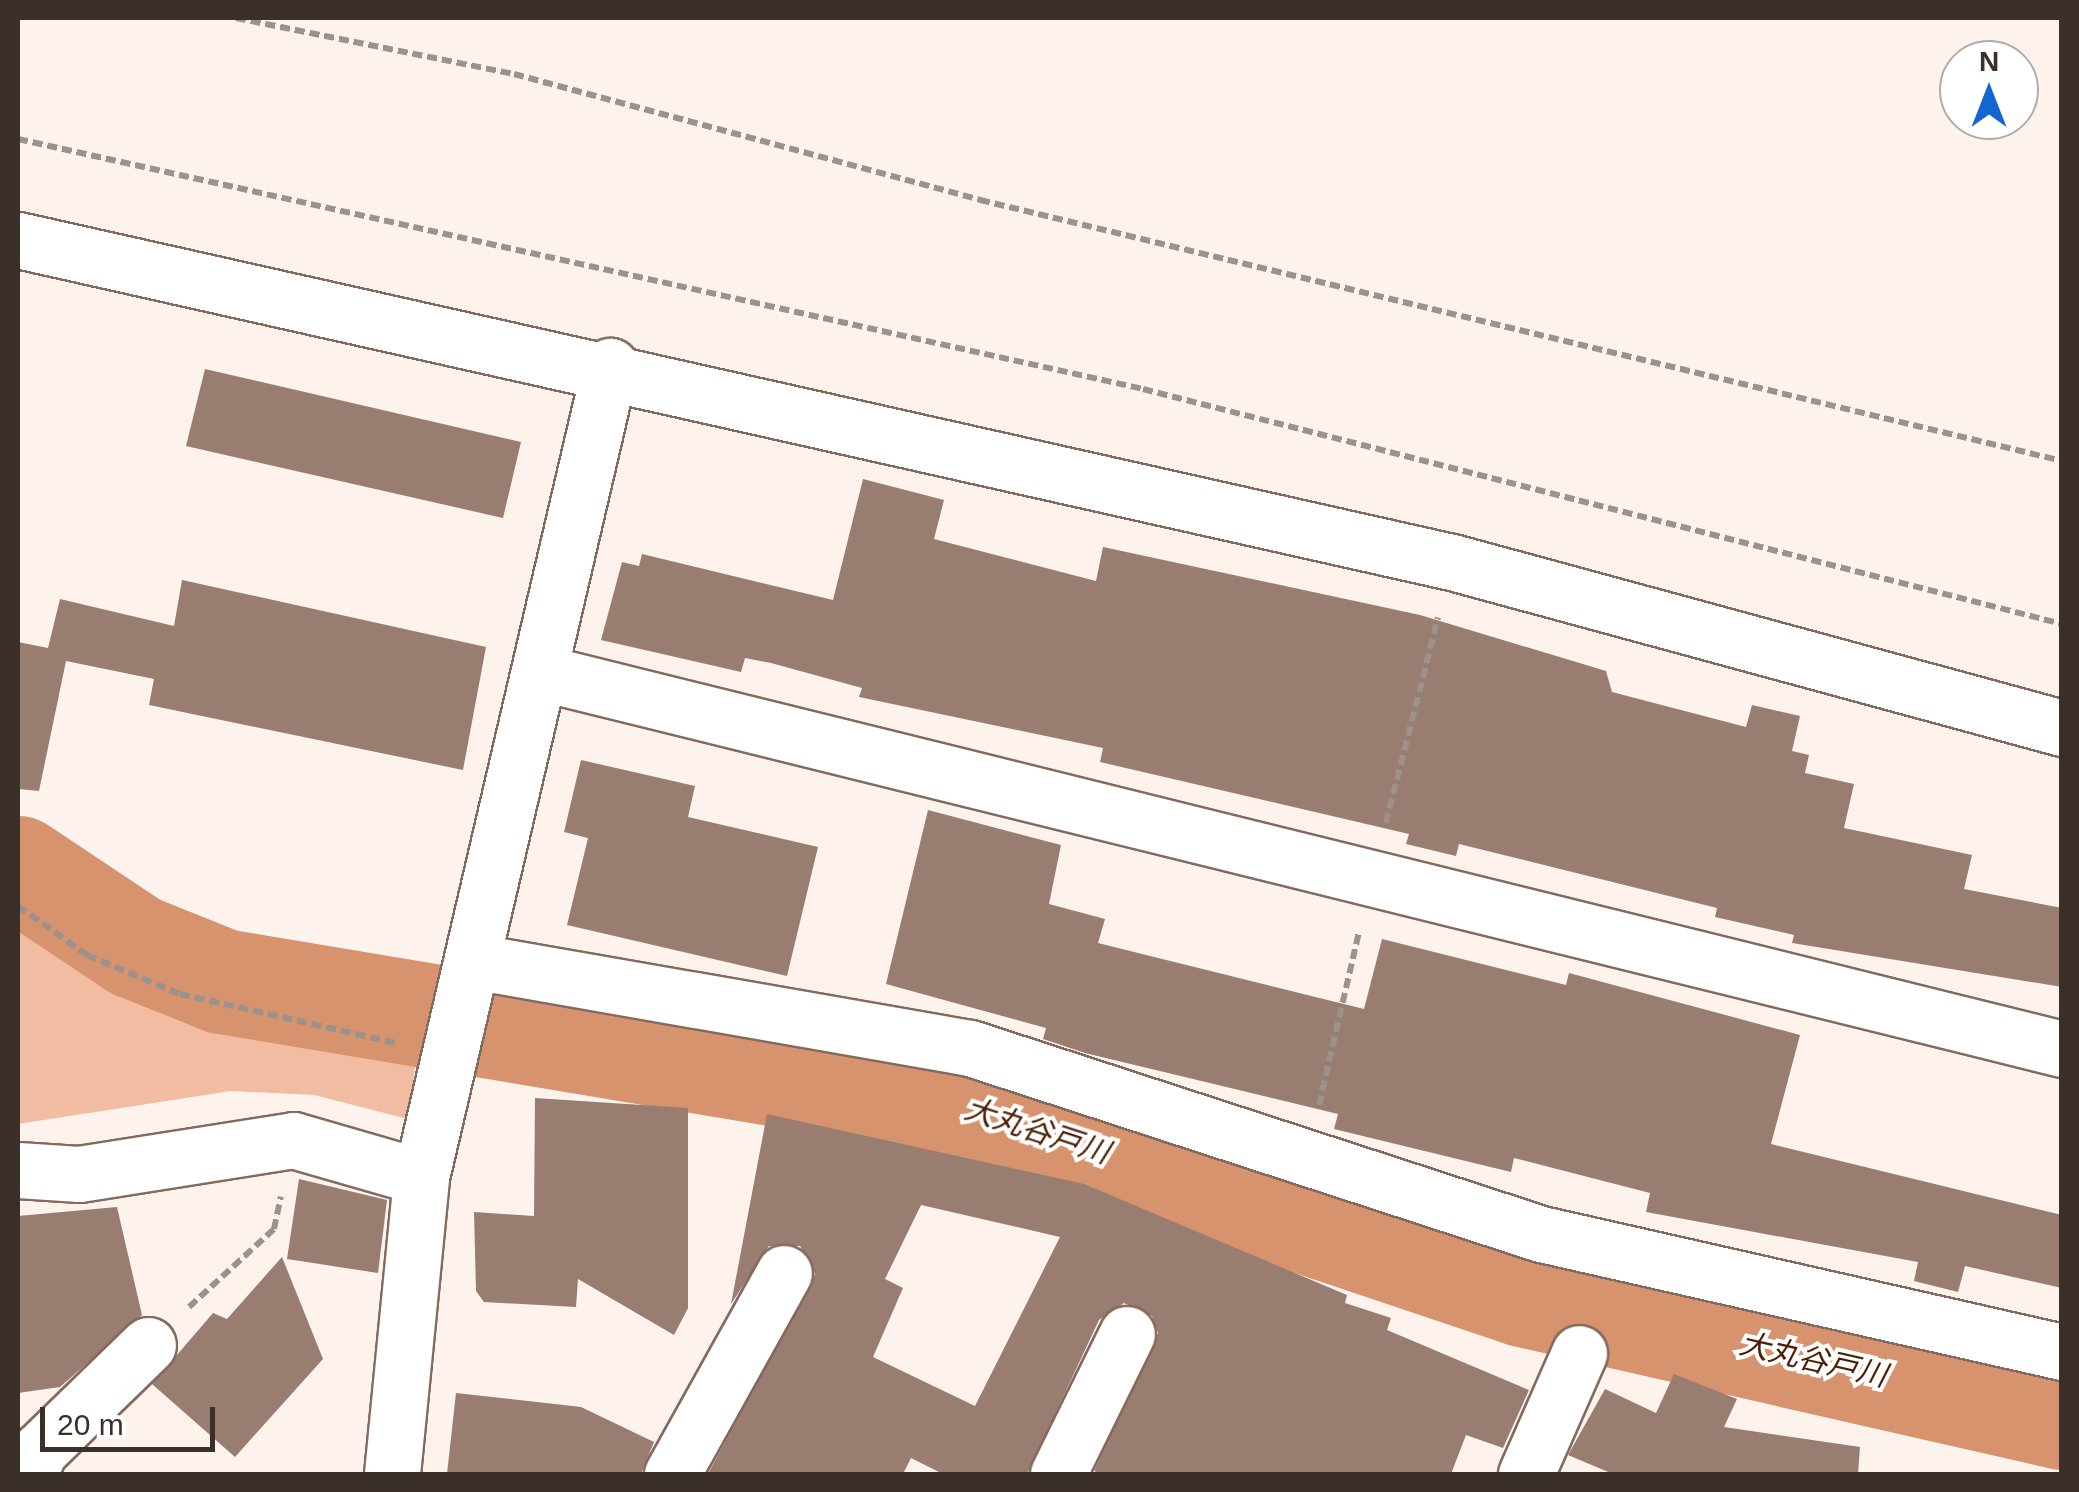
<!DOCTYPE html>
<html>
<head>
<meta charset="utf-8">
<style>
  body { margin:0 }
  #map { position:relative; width:2079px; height:1492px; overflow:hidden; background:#fef2ed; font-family:Helvetica,"Noto Sans JP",sans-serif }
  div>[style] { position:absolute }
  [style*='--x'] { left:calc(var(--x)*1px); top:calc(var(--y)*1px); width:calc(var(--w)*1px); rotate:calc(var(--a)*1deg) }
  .green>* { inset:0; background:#f1bca1 }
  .river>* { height:105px; margin:-52.5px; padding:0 52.5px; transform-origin:52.5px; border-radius:52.5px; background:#d7926e }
  .building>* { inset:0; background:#987d70 }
  .path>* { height:6px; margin-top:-3px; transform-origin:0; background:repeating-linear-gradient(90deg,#9c918b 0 10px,transparent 0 15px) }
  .roads { filter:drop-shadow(2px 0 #846a5e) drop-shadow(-2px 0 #846a5e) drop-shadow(0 2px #846a5e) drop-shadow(0 -2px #846a5e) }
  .minor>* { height:55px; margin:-27.5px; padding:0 27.5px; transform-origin:27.5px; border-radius:27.5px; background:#fff }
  span { translate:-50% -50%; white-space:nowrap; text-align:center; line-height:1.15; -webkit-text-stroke:8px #fff; paint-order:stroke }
  .water-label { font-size:30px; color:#4c1f04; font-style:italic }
  .frame { position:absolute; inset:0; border:20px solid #3a2f29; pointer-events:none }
  .north { position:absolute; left:1939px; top:40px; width:100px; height:100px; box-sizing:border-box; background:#fff; border:2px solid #b0aca9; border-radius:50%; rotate:0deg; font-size:28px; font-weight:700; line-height:40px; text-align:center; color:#3a2f29 }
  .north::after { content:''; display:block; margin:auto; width:35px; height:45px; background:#1365cf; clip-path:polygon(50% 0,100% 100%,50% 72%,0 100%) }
  .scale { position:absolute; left:40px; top:1407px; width:175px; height:45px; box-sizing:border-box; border:5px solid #3a2f29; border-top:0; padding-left:12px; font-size:30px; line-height:35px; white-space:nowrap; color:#3a2f29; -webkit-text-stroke:8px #fff; paint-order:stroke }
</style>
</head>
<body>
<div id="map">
  <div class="green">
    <i style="clip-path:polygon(18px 893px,137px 967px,245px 1005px,419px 1037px,408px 1119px,314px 1095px,231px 1091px,18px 1124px)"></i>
  </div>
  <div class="river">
    <i style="--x:18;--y:868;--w:141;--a:33.7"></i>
    <i style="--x:135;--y:946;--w:94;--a:21.9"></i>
    <i style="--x:222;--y:981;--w:746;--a:9.49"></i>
    <i style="--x:958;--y:1104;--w:596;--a:18.59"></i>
    <i style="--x:1523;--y:1294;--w:553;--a:12.85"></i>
  </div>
  <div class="building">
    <i style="clip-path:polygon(205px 369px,521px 442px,503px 518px,186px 446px)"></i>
    <i style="clip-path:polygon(863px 479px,944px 500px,934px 539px,1096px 581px,1103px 547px,1420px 615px,1606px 671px,1612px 692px,1746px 727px,1752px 705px,1800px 716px,1792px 751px,1809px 755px,1805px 773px,1854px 784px,1844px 828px,1972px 855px,1964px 889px,2062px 908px,2062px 987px,1792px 943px,1794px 935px,1715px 917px,1717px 908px,1459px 844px,1456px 856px,1406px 844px,1409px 834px,1100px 762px,1103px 748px,859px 697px,862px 688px,771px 663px,745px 658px,741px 672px,601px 640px,622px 562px,639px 566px,642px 554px,833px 600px)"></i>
    <i style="clip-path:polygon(182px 580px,486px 647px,463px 770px,149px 705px,154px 679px,66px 661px,39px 791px,18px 789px,18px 642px,48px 648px,60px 599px,174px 626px)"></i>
    <i style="clip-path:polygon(581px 760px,695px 786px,688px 817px,818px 847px,787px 976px,567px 925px,588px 838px,564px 832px)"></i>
    <i style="clip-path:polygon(928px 810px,1061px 845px,1049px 904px,1105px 919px,1098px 943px,1364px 1009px,1382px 939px,1566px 985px,1569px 973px,1800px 1035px,1771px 1144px,2062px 1215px,2062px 1288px,1965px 1266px,1958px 1292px,1914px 1281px,1918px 1262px,1646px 1212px,1650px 1193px,1514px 1158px,1511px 1172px,1334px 1129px,1338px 1114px,1085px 1053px,1043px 1039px,1046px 1028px,886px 984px)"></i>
    <i style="clip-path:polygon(535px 1098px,688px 1108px,688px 1308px,674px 1335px,578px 1279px,576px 1307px,484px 1302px,476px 1291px,474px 1212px,534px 1216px)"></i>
    <i style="clip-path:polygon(evenodd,767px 1114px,1084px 1184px,1347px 1295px,1345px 1303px,1391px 1318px,1387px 1330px,1529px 1390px,1503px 1448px,1466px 1435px,1451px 1474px,1102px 1474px,1094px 1471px,1158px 1333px,1152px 1316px,1124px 1303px,1099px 1320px,1027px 1474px,943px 1474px,911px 1458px,903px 1474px,708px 1474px,815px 1274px,800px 1246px,769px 1246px,731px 1304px,767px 1114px,921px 1205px,1060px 1237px,975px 1406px,873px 1357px,903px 1288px,885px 1279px,921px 1205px)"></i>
    <i style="clip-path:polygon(299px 1179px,387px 1200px,378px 1273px,287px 1259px)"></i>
    <i style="clip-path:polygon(117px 1207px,142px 1315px,60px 1387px,18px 1393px,18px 1216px)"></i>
    <i style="clip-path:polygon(282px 1257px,323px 1359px,235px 1457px,152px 1384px,213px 1313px,227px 1319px)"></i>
    <i style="clip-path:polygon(1674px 1374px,1737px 1399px,1724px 1427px,1860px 1447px,1858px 1474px,1613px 1474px,1568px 1455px,1605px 1389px,1656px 1413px)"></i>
    <i style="clip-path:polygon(456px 1393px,581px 1407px,654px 1442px,641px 1474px,447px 1474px)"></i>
  </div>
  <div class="path">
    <i style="--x:236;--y:18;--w:284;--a:11.4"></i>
    <i style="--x:514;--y:74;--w:483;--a:15.1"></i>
    <i style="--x:980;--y:200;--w:1113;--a:13.56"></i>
    <i style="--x:18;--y:139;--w:1152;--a:12.53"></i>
    <i style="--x:1143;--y:389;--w:949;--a:14.34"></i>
    <i style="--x:1386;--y:823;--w:212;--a:-75.8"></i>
    <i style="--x:18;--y:906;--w:85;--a:35.4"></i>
    <i style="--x:87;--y:955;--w:101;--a:22.8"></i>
    <i style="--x:180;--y:994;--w:221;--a:12.8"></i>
    <i style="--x:1319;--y:1105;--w:178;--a:-77"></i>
    <i style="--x:189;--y:1307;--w:115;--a:-42.5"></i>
    <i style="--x:274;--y:1229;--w:33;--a:-78"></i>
  </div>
  <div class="roads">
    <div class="minor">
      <i style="--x:18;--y:240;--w:1470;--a:12.66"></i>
      <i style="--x:1452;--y:562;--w:632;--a:15.22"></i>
      <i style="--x:543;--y:673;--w:1565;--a:13.9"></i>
      <i style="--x:472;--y:961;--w:506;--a:9.91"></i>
      <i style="--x:970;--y:1048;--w:601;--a:18.04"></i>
      <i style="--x:1541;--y:1234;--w:534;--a:12.76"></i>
      <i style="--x:18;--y:1170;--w:61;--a:3.8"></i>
      <i style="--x:79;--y:1174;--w:217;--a:-9"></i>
      <i style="--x:293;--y:1140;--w:133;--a:16.1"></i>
      <i style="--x:30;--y:1474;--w:25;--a:-69"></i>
      <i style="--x:39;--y:1451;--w:152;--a:-44.2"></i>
      <i style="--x:392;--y:1474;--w:298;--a:-84.4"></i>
      <i style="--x:421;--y:1177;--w:833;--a:-76.88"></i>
      <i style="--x:672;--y:1474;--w:230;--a:-60.9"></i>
      <i style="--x:1058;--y:1474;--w:156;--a:-63.8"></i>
      <i style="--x:1526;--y:1474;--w:132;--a:-66.3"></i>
    </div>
  </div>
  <div class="water-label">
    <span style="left:1037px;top:1131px;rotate:18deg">大丸谷戸川</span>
    <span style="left:1813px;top:1360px;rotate:13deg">大丸谷戸川</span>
  </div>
  <div class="frame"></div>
  <div class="north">N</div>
  <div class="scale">20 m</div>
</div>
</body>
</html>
